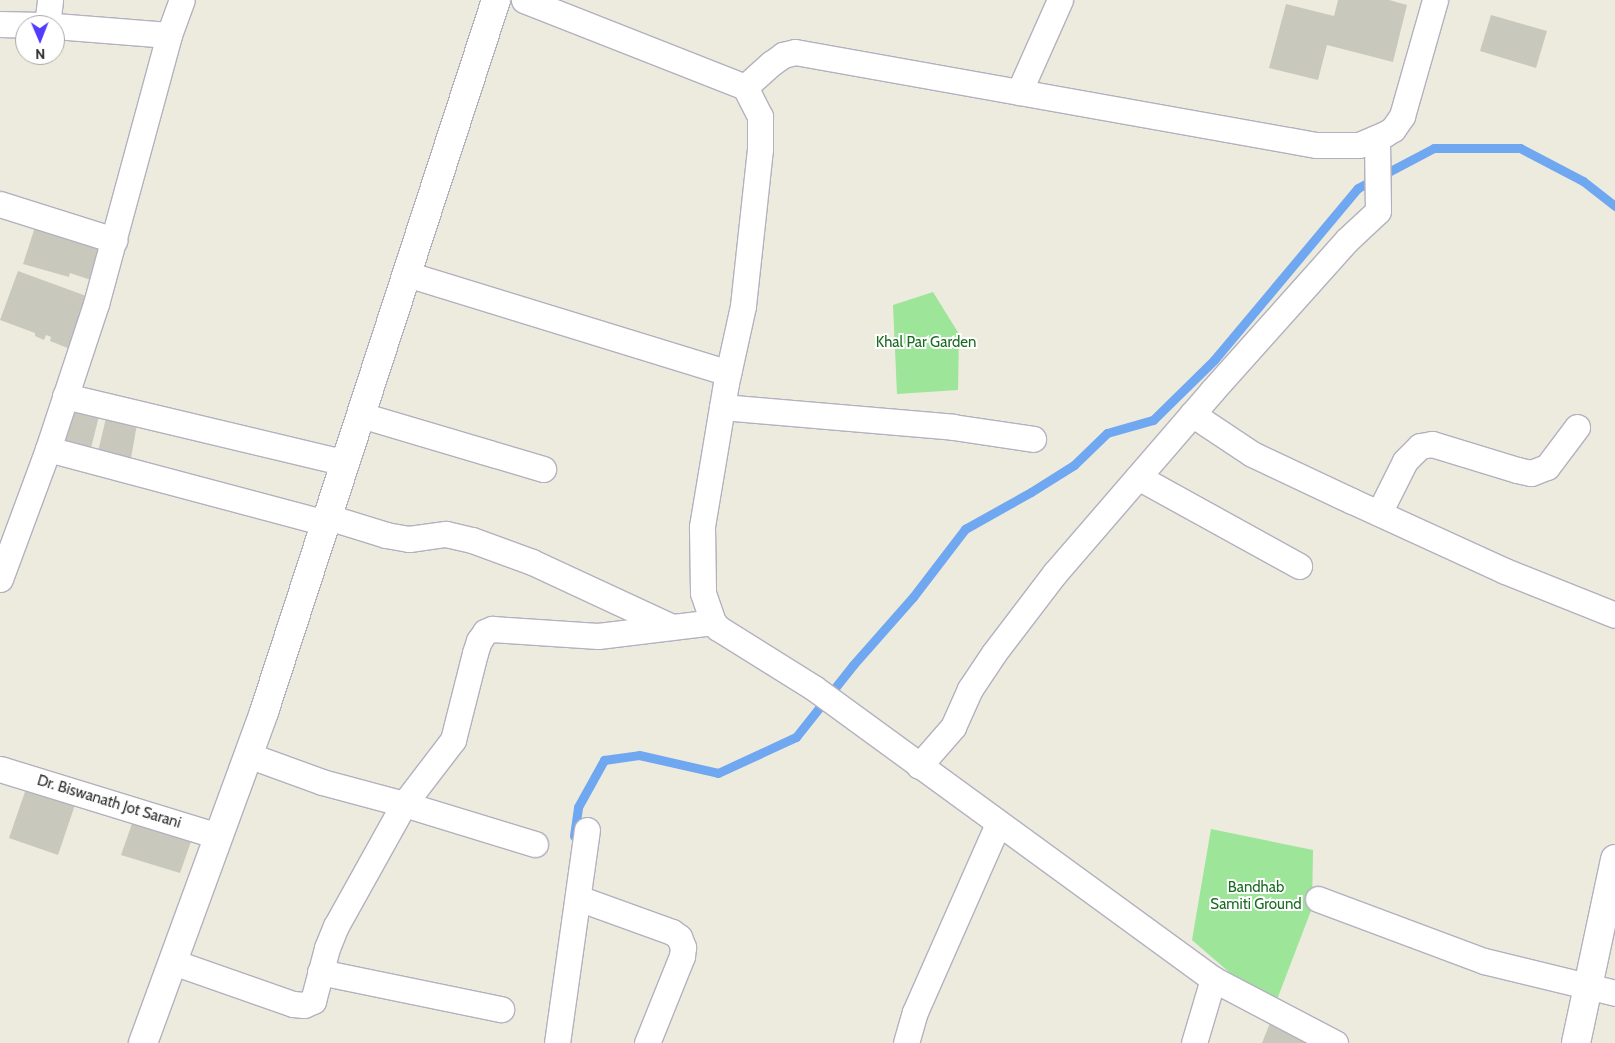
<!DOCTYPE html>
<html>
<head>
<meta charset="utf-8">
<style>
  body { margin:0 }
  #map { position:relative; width:1615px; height:1043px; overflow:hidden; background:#edebde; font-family:Cabin,sans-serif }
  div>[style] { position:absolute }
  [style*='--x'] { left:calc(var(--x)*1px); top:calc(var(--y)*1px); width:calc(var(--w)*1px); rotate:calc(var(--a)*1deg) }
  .green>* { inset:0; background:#9ce599 }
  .stream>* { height:9px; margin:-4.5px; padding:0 4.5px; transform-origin:4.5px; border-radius:4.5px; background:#6fa7f1 }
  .building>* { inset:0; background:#c9c8bc }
  .roads { filter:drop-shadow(1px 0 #b3b1bf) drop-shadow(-1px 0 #b3b1bf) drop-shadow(0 1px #b3b1bf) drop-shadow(0 -1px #b3b1bf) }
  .street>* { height:25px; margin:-12.5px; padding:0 12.5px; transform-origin:12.5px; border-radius:12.5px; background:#fff }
  .secondary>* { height:28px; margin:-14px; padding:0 14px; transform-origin:14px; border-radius:14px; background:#fff }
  span { translate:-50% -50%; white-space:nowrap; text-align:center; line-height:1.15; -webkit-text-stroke:4px #fff; paint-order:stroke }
  .park-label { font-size:15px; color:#196b21 }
  .street-label { font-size:15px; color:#2b2b2b }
  .north { position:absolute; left:15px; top:15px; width:50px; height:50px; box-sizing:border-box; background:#fff; border:1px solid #aaa; border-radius:50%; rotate:179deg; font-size:14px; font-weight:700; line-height:20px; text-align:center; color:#2b2b2b }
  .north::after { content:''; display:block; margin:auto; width:18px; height:22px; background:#523bfd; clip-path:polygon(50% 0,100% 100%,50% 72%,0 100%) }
</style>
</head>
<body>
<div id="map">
  <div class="green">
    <i style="clip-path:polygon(933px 292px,959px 334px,958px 390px,897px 394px,893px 305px)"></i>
    <i style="clip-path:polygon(1211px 829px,1313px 850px,1312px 908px,1273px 1010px,1192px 940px)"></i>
  </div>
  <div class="stream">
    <i style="--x:574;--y:836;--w:29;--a:-82"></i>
    <i style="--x:578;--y:807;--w:54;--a:-61"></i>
    <i style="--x:604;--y:760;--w:35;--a:-8"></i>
    <i style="--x:639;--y:755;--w:81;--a:12.8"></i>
    <i style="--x:718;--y:773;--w:86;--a:-24.8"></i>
    <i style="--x:796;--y:737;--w:92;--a:-51.6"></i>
    <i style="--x:853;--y:665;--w:91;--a:-48.6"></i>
    <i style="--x:913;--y:597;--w:86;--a:-52.6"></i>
    <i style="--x:965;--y:529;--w:76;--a:-29.3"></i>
    <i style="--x:1031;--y:492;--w:51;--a:-32.1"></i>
    <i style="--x:1074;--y:465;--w:46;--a:-44.1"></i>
    <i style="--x:1107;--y:433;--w:48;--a:-15.8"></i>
    <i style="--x:1153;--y:420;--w:86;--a:-44.5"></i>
    <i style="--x:1214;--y:360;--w:224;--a:-50.1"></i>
    <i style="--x:1358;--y:188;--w:86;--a:-27.8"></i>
    <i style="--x:1434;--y:148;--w:86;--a:0"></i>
    <i style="--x:1520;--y:148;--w:71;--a:27.6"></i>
    <i style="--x:1583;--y:181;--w:41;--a:38"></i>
  </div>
  <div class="building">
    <i style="clip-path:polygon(1338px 0,1389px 0,1407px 5px,1393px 62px,1327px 45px,1318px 80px,1269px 68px,1286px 4px,1334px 16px)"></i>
    <i style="clip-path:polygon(1491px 15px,1547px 31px,1536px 68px,1480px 51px)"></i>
    <i style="clip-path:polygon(37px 221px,103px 241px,91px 280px,70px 273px,69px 277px,23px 264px)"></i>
    <i style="clip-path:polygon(18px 271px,89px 297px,70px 349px,50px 341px,51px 337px,46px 335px,44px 340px,35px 336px,35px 333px,0 320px)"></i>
    <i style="clip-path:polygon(69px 404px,100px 412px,90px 452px,59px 444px)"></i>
    <i style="clip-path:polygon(106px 418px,137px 424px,130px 464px,97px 456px)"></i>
    <i style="clip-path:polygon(28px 783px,77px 799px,58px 855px,9px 838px)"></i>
    <i style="clip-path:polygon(134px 818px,193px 836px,180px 873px,121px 855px)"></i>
    <i style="clip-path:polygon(1270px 1023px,1311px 1043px,1262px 1043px)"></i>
  </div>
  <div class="roads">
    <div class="street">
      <i style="--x:524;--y:0;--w:238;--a:21.5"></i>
      <i style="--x:745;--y:87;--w:33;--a:63"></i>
      <i style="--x:760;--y:116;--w:33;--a:90"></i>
      <i style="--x:760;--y:149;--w:158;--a:96.2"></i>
      <i style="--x:743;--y:306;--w:79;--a:102.4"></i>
      <i style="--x:726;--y:383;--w:146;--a:99.5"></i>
      <i style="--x:702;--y:527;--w:66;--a:89.1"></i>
      <i style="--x:703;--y:593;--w:31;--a:71"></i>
      <i style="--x:713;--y:622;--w:8;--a:50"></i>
      <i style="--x:718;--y:628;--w:113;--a:32"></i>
      <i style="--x:814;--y:688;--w:494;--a:36.1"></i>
      <i style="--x:0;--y:24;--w:42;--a:1.4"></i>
      <i style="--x:47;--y:25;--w:25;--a:-83"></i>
      <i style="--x:55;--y:26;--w:114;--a:4.5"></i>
      <i style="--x:745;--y:87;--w:36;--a:-42"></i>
      <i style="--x:772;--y:63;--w:14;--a:-36"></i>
      <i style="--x:783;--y:55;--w:12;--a:-14"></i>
      <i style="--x:795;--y:52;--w:529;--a:10.12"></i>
      <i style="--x:1316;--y:145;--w:43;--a:0"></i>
      <i style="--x:1359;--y:145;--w:28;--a:-23"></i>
      <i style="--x:1385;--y:134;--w:9;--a:-32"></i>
      <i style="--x:1393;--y:129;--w:16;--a:-55"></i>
      <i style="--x:1402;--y:116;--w:121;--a:-74.1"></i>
      <i style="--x:1019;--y:92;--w:101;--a:-66"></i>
      <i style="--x:0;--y:204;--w:120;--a:17.5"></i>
      <i style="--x:407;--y:274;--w:336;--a:17.1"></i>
      <i style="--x:65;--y:396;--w:289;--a:13.4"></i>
      <i style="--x:722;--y:407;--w:232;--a:4.9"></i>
      <i style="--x:953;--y:427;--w:81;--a:8.5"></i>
      <i style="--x:1192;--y:414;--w:72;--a:33.7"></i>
      <i style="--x:1252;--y:454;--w:110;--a:25.2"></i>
      <i style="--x:1352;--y:501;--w:168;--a:24.6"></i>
      <i style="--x:1505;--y:571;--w:118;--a:21.8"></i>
      <i style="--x:361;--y:415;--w:190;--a:16.5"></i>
      <i style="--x:48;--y:449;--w:288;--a:14.9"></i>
      <i style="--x:1138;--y:477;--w:184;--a:28.9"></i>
      <i style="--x:1379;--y:513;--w:58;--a:-63.4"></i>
      <i style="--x:1405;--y:461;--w:21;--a:-45"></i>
      <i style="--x:1420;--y:446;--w:12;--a:-9"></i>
      <i style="--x:1432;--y:444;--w:89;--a:17"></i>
      <i style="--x:1517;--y:470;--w:14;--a:12"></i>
      <i style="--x:1531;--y:473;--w:17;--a:-21"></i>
      <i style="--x:1547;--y:467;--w:50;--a:-53.1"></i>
      <i style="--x:328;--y:517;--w:61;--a:17.2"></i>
      <i style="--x:386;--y:535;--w:23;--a:10"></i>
      <i style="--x:409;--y:539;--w:37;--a:-8"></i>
      <i style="--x:446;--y:534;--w:27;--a:13"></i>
      <i style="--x:472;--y:540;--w:64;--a:20.1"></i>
      <i style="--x:532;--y:562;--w:154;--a:24.9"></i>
      <i style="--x:0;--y:579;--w:139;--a:-69.7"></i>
      <i style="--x:48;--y:449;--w:153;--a:-71.7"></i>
      <i style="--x:96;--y:304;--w:279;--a:-74.8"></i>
      <i style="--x:169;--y:35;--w:37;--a:-70"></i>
      <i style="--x:248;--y:755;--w:79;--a:20"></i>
      <i style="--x:322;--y:782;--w:85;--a:15"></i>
      <i style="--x:404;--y:804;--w:137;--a:17"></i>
      <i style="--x:919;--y:766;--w:52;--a:-48.9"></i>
      <i style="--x:953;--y:727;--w:42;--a:-65.9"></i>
      <i style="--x:970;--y:689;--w:43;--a:-56.3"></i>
      <i style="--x:994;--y:653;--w:101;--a:-52.7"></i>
      <i style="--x:1055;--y:573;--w:240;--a:-49.2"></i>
      <i style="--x:1212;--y:391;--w:203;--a:-48.2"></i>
      <i style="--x:1347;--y:240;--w:42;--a:-43.1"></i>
      <i style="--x:1378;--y:211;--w:73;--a:-90.8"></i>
      <i style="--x:0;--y:769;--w:228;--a:17.1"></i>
      <i style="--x:578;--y:898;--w:100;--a:19.9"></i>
      <i style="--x:672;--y:932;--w:9;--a:36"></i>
      <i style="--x:679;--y:937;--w:11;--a:68"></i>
      <i style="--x:683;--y:947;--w:9;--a:96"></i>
      <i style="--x:682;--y:956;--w:94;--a:111.9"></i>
      <i style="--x:1318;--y:899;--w:177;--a:20.5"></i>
      <i style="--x:1484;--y:961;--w:135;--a:13.7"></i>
      <i style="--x:173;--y:962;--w:127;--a:19.3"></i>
      <i style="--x:293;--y:1004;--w:11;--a:5"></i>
      <i style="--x:304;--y:1005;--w:10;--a:-24"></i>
      <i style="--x:313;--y:1001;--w:55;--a:-75.2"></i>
      <i style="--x:327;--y:948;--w:24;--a:-68"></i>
      <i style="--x:336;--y:926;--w:140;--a:-60.9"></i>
      <i style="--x:404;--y:804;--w:81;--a:-52.6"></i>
      <i style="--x:453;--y:740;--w:90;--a:-75.8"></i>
      <i style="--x:475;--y:653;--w:13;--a:-72"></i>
      <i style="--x:479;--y:641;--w:11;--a:-56"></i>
      <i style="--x:485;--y:632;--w:8;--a:-23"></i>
      <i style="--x:492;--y:629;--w:106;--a:3.8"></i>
      <i style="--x:598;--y:636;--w:116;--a:-6.9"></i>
      <i style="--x:320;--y:972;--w:185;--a:11.6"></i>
      <i style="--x:557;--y:1043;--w:215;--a:-82"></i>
      <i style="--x:906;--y:1043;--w:32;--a:-74"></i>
      <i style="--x:915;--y:1012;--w:206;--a:-66.2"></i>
      <i style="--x:1194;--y:1043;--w:67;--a:-73.5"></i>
      <i style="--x:1213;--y:979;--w:138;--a:27.7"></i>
    </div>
    <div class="secondary">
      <i style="--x:143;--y:1043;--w:352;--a:-69.9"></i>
      <i style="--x:264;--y:712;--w:749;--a:-71.95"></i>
      <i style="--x:1576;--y:1043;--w:188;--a:-78"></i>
    </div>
  </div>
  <div class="park-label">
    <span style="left:926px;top:343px">Khal Par Garden</span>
    <span style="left:1256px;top:896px">Bandhab<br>Samiti Ground</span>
  </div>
  <div class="street-label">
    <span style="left:109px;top:802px;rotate:17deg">Dr. Biswanath Jot Sarani</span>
  </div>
  <div class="north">N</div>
</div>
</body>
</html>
